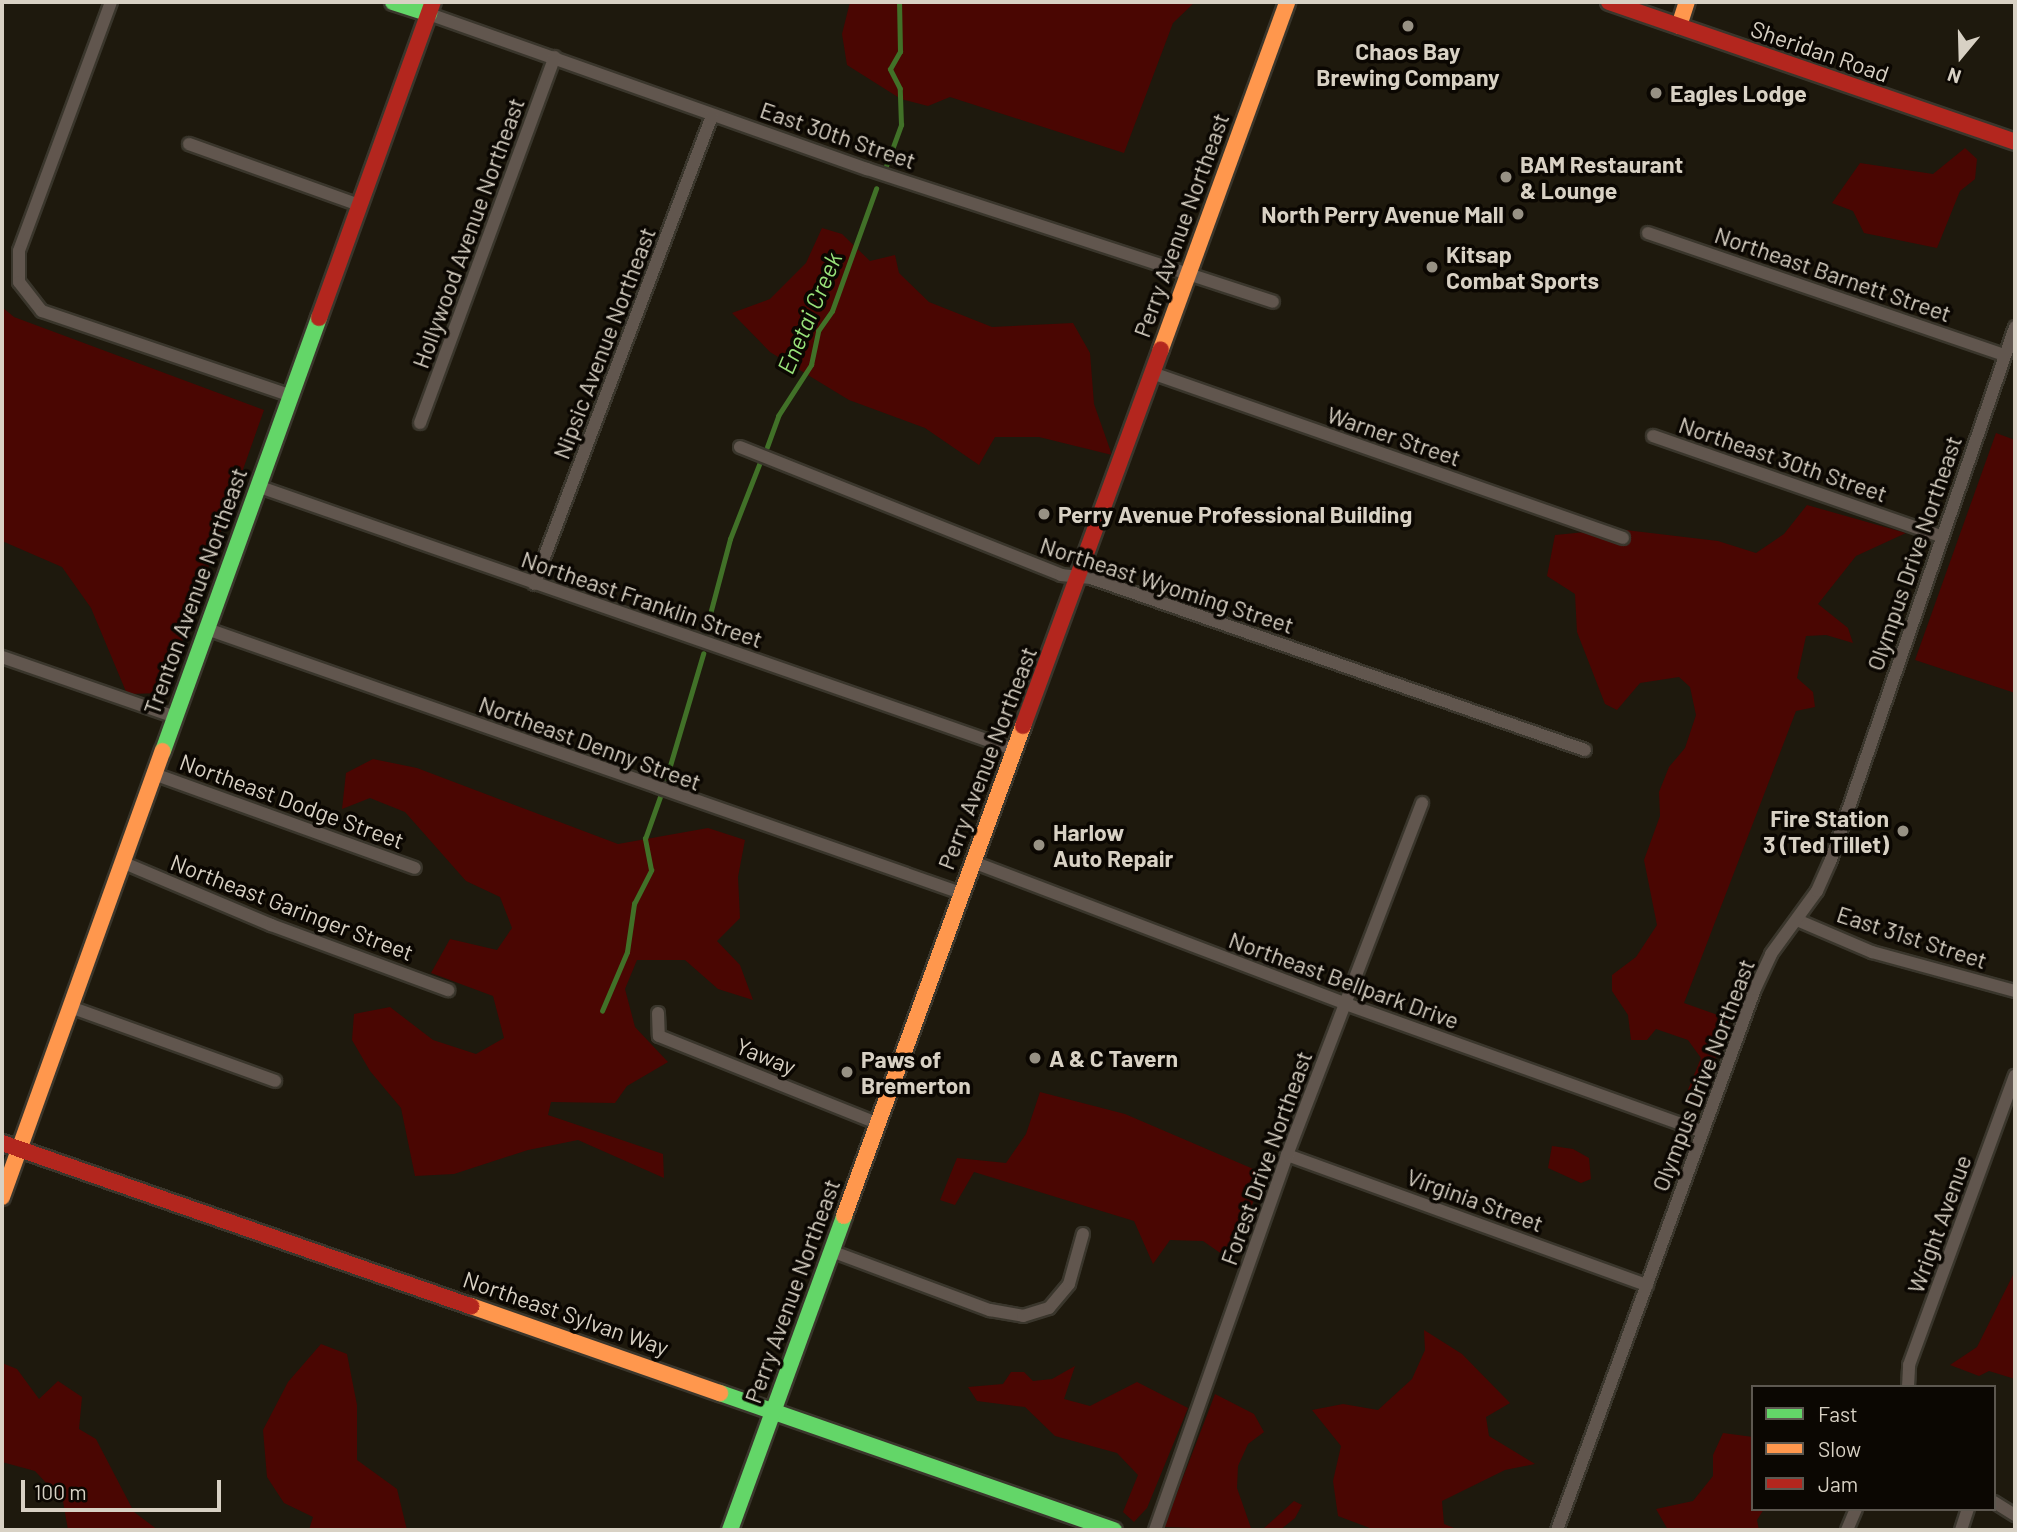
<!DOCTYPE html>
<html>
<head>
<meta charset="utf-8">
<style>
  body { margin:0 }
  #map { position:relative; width:2017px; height:1532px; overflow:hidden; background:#1e190d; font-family:Barlow,sans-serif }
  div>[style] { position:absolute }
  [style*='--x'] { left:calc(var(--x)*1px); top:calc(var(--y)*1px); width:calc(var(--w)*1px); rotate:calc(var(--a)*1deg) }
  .green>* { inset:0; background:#4a0602 }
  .stream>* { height:4.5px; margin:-2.25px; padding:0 2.25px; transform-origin:2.25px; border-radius:2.25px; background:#417128 }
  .roads { filter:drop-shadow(2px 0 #3a362c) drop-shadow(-2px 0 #3a362c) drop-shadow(0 2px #3a362c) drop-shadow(0 -2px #3a362c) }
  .street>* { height:12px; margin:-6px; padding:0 6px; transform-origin:6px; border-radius:6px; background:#61564e }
  .fast>* { height:16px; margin:-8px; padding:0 8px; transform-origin:8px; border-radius:8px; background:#63d668 }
  .slow>* { height:16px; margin:-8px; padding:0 8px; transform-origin:8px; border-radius:8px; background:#ff974d }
  .jam>* { height:16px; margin:-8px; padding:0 8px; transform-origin:8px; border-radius:8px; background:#b3261e }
  .dots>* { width:19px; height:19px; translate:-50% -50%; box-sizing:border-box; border:4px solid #0b0702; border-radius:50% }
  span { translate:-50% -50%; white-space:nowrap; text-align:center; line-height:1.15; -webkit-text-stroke:7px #0b0702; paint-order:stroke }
  .poi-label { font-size:23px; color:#d8d1c4; font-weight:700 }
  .left { translate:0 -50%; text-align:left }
  .right { translate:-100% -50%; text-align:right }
  .street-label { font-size:23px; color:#d8d1c4 }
  .water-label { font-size:24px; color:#98e179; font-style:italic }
  .frame { position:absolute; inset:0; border:4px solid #d8d1c4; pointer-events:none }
  .legend { position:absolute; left:1751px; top:1385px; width:245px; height:126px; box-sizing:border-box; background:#0b0702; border:2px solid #5d5850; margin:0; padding:9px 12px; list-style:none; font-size:21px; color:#d8d1c4 }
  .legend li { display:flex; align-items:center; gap:14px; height:35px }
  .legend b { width:35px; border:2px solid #5d5850 }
  .north { position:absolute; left:1926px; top:21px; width:70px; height:70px; -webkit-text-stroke:5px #0b0702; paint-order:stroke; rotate:199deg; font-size:19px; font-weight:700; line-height:28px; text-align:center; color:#d8d1c4 }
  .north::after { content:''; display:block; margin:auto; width:24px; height:32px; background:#d8d1c4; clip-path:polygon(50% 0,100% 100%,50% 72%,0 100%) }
  .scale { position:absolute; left:21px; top:1480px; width:200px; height:32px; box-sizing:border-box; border:4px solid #d8d1c4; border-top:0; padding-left:9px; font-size:21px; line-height:24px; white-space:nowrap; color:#d8d1c4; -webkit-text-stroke:5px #0b0702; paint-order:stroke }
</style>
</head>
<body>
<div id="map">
  <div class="green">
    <i style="clip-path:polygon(850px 2px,1195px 2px,1173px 23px,1124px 153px,950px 97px,928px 106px,901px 99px,847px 65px,842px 34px)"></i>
    <i style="clip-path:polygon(1965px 148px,1977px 159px,1975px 179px,1960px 191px,1937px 248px,1864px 233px,1853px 211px,1832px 203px,1860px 163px,1933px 174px)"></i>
    <i style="clip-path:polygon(822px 228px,842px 234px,870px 261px,895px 255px,899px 273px,929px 302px,992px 327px,1073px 323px,1090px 353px,1094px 404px,1112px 455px,1039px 437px,995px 437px,979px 465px,925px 428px,849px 400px,770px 352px,732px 313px,770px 299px,806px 263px)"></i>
    <i style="clip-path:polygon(2px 307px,14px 317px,264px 410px,164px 693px,127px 694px,91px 608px,62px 567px,2px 541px)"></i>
    <i style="clip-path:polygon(1996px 433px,2015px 440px,2015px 693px,1915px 660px)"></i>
    <i style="clip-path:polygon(1807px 505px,1906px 533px,1856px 556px,1818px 604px,1848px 628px,1853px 643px,1826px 635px,1806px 636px,1797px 678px,1813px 692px,1815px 707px,1796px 711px,1684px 1003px,1729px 1019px,1699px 1106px,1683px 1102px,1701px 1058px,1688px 1040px,1656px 1029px,1647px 1040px,1631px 1040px,1628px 1015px,1612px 991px,1612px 975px,1636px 957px,1657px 925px,1644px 860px,1660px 816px,1659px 792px,1669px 767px,1685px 748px,1696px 715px,1690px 687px,1679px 677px,1640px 683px,1617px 710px,1605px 704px,1577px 632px,1575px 594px,1547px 576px,1555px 535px,1617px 529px,1718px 541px,1756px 553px,1784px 534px)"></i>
    <i style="clip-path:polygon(373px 759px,417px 768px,618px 844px,708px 828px,745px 840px,738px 877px,740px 918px,717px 941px,740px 965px,753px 1000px,718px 989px,685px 960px,637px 960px,625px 989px,635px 1027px,668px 1062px,627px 1086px,615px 1103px,551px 1102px,548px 1115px,663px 1154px,664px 1178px,578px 1140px,528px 1150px,454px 1174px,415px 1176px,401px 1108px,370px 1071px,352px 1040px,354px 1014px,390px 1007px,433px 1040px,476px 1054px,504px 1038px,493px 996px,431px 973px,450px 939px,497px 950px,512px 928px,500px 897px,466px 881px,405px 812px,370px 798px,342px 809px,346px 773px)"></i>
    <i style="clip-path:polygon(1040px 1092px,1125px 1114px,1265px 1174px,1229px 1259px,1203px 1241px,1170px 1240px,1153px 1264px,1134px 1221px,974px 1172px,955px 1205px,940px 1200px,957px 1158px,1006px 1163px,1026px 1134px)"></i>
    <i style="clip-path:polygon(1552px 1146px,1573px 1149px,1589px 1158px,1591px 1179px,1581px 1183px,1548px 1168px)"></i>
    <i style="clip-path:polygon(2015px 1271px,2015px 1379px,1989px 1371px,1979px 1376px,1950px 1365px,1977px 1347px)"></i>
    <i style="clip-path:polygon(1424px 1330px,1462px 1354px,1510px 1403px,1486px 1417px,1489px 1436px,1535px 1464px,1505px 1470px,1442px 1501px,1444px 1524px,1459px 1530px,1375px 1530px,1338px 1516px,1333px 1481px,1341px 1446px,1312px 1410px,1343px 1404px,1378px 1410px,1412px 1379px,1425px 1350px)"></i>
    <i style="clip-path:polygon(321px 1344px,347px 1354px,357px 1405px,357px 1460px,397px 1489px,407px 1530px,309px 1530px,313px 1517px,284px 1503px,267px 1477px,263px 1430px,288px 1382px)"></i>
    <i style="clip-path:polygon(2px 1363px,17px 1369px,39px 1399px,58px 1381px,82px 1397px,79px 1429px,96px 1439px,134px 1512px,158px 1530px,68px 1530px,63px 1501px,35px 1471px,2px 1462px)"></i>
    <i style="clip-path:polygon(1075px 1366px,1064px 1399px,1090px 1406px,1137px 1382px,1188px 1408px,1147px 1508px,1134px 1522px,1123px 1512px,1138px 1475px,1117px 1453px,1055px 1436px,1025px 1407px,977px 1401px,968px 1387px,1003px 1384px,1011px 1372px,1024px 1372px,1033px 1381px,1052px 1379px)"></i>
    <i style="clip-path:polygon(1215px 1394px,1254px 1414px,1264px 1432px,1248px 1444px,1238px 1466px,1237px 1488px,1251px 1528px,1258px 1530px,1164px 1527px)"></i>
    <i style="clip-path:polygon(1723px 1433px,1753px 1437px,1753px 1509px,1764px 1509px,1757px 1520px,1759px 1530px,1668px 1530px,1656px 1509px,1693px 1501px,1713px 1476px,1713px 1455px)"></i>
    <i style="clip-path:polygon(1294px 1501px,1302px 1505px,1295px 1518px,1280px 1530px,1262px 1530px)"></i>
  </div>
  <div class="stream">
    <i style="--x:886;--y:166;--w:44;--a:-69.9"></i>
    <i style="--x:901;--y:125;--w:36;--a:-92"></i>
    <i style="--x:900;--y:89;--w:22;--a:-117"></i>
    <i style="--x:890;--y:69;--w:20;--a:-60"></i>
    <i style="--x:900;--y:52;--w:50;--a:-91.1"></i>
    <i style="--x:767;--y:447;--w:33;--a:-70"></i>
    <i style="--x:778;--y:416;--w:61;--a:-57.1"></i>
    <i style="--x:811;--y:365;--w:35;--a:-78"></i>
    <i style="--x:818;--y:331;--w:24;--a:-55"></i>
    <i style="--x:832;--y:311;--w:130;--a:-70.2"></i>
    <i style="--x:705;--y:633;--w:97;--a:-75.1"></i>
    <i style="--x:730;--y:539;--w:83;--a:-68.7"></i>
    <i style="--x:664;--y:786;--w:138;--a:-73.5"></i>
    <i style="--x:602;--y:1011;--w:64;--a:-67"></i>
    <i style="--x:627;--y:952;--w:49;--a:-81.7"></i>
    <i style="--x:634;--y:904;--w:38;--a:-63"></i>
    <i style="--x:651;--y:870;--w:32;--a:-101"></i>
    <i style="--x:645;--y:839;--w:48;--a:-70.4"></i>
  </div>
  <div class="roads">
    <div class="street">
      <i style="--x:111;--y:2;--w:265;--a:110.3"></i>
      <i style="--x:19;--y:251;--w:31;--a:90"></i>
      <i style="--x:19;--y:282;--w:37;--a:52"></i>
      <i style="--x:42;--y:311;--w:261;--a:18.8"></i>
      <i style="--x:429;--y:14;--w:465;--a:19.5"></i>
      <i style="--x:867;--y:169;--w:427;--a:18.1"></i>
      <i style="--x:189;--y:144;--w:181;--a:19.7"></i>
      <i style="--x:1648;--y:233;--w:377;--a:18.9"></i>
      <i style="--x:1152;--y:373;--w:499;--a:19.3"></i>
      <i style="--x:420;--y:423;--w:390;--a:-69.8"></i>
      <i style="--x:1653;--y:436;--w:304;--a:19.2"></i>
      <i style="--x:740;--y:447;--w:346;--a:21.7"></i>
      <i style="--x:1061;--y:575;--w:30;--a:6"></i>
      <i style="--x:1091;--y:578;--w:523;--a:19.2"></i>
      <i style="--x:257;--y:486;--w:803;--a:19.2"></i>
      <i style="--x:534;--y:584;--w:501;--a:-69.18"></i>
      <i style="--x:207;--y:629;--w:799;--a:19.3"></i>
      <i style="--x:2;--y:657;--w:183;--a:19.1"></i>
      <i style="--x:154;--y:774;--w:277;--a:19.8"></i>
      <i style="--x:122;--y:862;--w:162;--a:22.9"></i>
      <i style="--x:271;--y:925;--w:189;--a:20.2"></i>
      <i style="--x:973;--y:862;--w:399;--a:20.8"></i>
      <i style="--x:1346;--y:1004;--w:379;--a:19.7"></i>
      <i style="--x:1797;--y:920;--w:82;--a:23.1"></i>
      <i style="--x:1872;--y:952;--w:148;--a:15.3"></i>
      <i style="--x:70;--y:1007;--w:218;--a:19.8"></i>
      <i style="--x:658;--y:1013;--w:23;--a:88"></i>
      <i style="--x:659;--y:1036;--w:235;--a:21.8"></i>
      <i style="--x:1287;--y:1155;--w:383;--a:19.9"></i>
      <i style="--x:831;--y:1251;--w:170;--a:20.4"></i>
      <i style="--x:990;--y:1310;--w:34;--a:10"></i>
      <i style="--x:1023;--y:1316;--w:27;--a:-17"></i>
      <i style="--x:1049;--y:1308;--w:31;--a:-50"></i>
      <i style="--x:1069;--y:1284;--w:52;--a:-74.4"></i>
      <i style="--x:1908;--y:1387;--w:22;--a:-87"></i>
      <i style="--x:1909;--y:1365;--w:308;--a:-69.9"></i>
      <i style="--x:1994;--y:1502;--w:25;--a:32"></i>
      <i style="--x:1155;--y:1530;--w:398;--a:-70.6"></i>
      <i style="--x:1287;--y:1155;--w:377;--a:-69"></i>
      <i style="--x:1557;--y:1530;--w:576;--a:-69.9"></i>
      <i style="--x:1755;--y:989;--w:38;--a:-65"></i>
      <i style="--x:1771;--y:954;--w:78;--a:-53.9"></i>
      <i style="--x:1817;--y:891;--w:32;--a:-66"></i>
      <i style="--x:1830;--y:862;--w:566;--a:-70.92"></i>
      <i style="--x:1847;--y:1530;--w:23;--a:-67"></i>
      <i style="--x:1961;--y:1530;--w:22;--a:-72"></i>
    </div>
    <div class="fast">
      <i style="--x:393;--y:2;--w:38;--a:18"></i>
      <i style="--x:163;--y:751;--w:460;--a:-70.2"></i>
      <i style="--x:720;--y:1393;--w:417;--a:19.2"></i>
      <i style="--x:730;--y:1530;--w:334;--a:-70"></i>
    </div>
    <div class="slow">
      <i style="--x:1679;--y:26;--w:25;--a:-72"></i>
      <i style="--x:1161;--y:349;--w:369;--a:-70"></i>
      <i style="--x:2;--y:1197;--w:474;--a:-70.2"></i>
      <i style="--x:844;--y:1216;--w:522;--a:-69.93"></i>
      <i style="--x:471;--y:1306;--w:264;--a:19.3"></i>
    </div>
    <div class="jam">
      <i style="--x:1609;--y:2;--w:429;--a:19"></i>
      <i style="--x:319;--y:318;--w:336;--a:-70.2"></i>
      <i style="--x:1023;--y:726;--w:401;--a:-69.9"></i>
      <i style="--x:2;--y:1143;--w:497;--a:19.2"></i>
    </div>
  </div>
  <div class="dots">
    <i style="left:1408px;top:26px;background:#979184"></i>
    <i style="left:1656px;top:93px;background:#979184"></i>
    <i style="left:1506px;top:177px;background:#979184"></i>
    <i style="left:1518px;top:214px;background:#979184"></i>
    <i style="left:1432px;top:267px;background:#979184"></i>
    <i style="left:1044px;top:514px;background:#979184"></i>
    <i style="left:1903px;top:831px;background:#979184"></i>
    <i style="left:1039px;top:845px;background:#979184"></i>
    <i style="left:1035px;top:1058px;background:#979184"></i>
    <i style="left:847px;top:1072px;background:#979184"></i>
  </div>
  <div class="poi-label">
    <span style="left:1408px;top:64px">Chaos Bay<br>Brewing Company</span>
    <span class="left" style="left:1670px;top:93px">Eagles Lodge</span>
    <span class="left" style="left:1520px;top:177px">BAM Restaurant<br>&amp; Lounge</span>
    <span class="right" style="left:1504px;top:214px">North Perry Avenue Mall</span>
    <span class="left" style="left:1446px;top:267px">Kitsap<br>Combat Sports</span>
    <span class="left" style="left:1058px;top:514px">Perry Avenue Professional Building</span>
    <span class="right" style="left:1889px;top:831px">Fire Station<br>3 (Ted Tillet)</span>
    <span class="left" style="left:1053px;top:845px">Harlow<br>Auto Repair</span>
    <span class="left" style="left:1049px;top:1058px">A &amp; C Tavern</span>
    <span class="left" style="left:861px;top:1072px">Paws of<br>Bremerton</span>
  </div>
  <div class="street-label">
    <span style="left:1820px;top:51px;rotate:19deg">Sheridan Road</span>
    <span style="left:838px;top:135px;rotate:19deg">East 30th Street</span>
    <span style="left:1181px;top:225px;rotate:-70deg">Perry Avenue Northeast</span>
    <span style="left:468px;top:233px;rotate:-70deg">Hollywood Avenue Northeast</span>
    <span style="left:1833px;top:274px;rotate:19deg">Northeast Barnett Street</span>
    <span style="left:604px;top:343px;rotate:-69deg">Nipsic Avenue Northeast</span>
    <span style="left:1394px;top:436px;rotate:19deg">Warner Street</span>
    <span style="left:1783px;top:459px;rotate:19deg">Northeast 30th Street</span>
    <span style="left:1914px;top:553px;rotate:-71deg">Olympus Drive Northeast</span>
    <span style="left:1167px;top:585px;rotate:18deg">Northeast Wyoming Street</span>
    <span style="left:195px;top:591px;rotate:-70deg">Trenton Avenue Northeast</span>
    <span style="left:642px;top:599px;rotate:19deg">Northeast Franklin Street</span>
    <span style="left:590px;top:743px;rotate:20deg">Northeast Denny Street</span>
    <span style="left:987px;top:758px;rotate:-69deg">Perry Avenue Northeast</span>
    <span style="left:292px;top:801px;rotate:20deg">Northeast Dodge Street</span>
    <span style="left:292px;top:907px;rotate:21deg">Northeast Garinger Street</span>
    <span style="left:1912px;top:937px;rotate:18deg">East 31st Street</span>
    <span style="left:1344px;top:980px;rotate:20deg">Northeast Bellpark Drive</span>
    <span style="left:766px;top:1056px;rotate:22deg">Yaway</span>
    <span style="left:1703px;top:1075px;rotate:-69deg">Olympus Drive Northeast</span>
    <span style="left:1266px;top:1158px;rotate:-70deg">Forest Drive Northeast</span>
    <span style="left:1475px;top:1200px;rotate:20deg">Virginia Street</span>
    <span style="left:1939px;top:1224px;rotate:-70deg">Wright Avenue</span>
    <span style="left:792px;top:1291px;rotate:-70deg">Perry Avenue Northeast</span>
    <span style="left:566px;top:1313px;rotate:19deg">Northeast Sylvan Way</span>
  </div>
  <div class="water-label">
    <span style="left:809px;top:313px;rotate:-67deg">Enetai Creek</span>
  </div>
  <div class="frame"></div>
  <ul class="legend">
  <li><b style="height:9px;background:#63d668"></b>Fast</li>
  <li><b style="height:9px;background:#ff974d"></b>Slow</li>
  <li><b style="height:9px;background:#b3261e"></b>Jam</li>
  </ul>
  <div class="north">N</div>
  <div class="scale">100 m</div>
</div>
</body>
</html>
